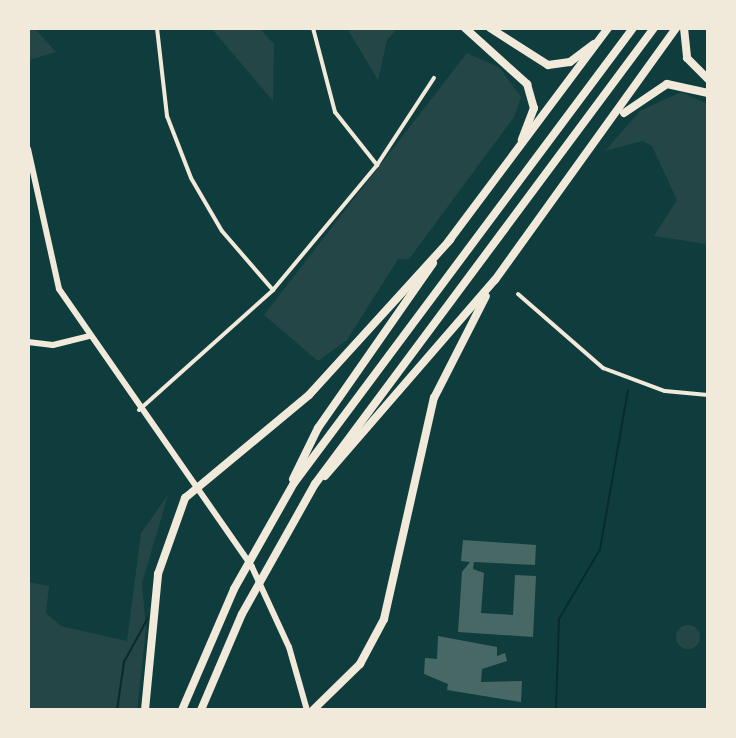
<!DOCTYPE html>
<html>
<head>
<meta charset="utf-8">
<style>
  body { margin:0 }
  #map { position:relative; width:736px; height:738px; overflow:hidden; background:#0f3d3e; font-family:Jost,sans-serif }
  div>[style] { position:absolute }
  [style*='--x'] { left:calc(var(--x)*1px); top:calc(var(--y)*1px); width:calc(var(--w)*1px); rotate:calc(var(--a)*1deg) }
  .green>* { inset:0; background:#244646 }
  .round { border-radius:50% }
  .stream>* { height:2px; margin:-1px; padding:0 1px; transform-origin:1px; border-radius:1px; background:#0a2a2b }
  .building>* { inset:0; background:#486865 }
  .minor>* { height:4px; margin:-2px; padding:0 2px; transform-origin:2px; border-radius:2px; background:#f1e9da }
  .tertiary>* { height:6px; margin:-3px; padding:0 3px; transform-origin:3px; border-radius:3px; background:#f1e9da }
  .motorway>* { height:8px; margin:-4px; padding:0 4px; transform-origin:4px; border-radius:4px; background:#f1e9da }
  span { translate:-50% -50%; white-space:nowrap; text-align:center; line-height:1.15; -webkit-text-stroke:7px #f1e9da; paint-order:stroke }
  .frame { position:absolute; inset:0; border:30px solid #f1e9da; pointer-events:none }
</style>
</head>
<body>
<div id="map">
  <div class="green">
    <i style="clip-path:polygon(28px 28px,34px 28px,56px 52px,29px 60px)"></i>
    <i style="clip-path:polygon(211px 28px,259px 28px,274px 44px,273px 101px)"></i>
    <i style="clip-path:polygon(347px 28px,398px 28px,387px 40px,378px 80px)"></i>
    <i style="clip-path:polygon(467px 53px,500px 68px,521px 97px,514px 117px,409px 259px,398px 259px,347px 340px,318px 361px,264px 315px)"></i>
    <i style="clip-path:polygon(681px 92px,708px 104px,708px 267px,707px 244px,654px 236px,677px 200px,652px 146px,642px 141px,605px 151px,640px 111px)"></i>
    <i style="clip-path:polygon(168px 495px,142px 583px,146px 629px,137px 710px,28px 710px,28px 582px,49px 586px,46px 613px,61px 626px,127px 641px,141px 533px)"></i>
    <i class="round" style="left:676px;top:625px;width:24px;height:24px"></i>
  </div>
  <div class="stream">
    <i style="--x:117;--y:710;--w:49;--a:-81.7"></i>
    <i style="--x:124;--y:662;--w:50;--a:-61.4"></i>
    <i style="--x:556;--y:710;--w:91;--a:-88.1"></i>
    <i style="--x:559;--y:619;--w:81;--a:-59.6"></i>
    <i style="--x:600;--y:549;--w:161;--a:-80"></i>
  </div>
  <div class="building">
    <i style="clip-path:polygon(463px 540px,536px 545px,535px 565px,474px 562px,473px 569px,484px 573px,481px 613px,513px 615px,515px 575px,536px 576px,533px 637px,458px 632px,462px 572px,470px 562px,461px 561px)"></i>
    <i style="clip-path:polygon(438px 636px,497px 647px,497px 656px,505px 653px,507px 661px,482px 669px,481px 682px,522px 681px,521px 702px,447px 690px,448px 684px,424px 674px,425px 658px,437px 659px)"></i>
  </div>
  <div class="minor">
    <i style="--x:157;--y:28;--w:89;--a:83.5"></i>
    <i style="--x:167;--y:116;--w:66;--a:68.8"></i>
    <i style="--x:191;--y:178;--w:61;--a:59.7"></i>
    <i style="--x:222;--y:231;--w:78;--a:49.2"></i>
    <i style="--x:313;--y:28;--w:87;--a:75.3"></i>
    <i style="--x:335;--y:112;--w:68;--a:51.6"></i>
    <i style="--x:518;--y:294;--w:113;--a:41"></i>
    <i style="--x:603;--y:368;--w:66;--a:20.4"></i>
    <i style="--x:665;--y:391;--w:43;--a:5.3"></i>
    <i style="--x:139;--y:410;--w:180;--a:-41.8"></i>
    <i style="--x:273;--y:290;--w:163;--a:-50.2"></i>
    <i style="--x:377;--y:165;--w:104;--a:-56.8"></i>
  </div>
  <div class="tertiary">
    <i style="--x:28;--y:149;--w:143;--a:77.5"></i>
    <i style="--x:59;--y:289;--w:338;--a:55.2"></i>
    <i style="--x:252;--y:567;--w:88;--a:65.2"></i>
    <i style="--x:289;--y:647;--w:66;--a:74.1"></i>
    <i style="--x:28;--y:342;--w:25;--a:7"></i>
    <i style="--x:53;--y:345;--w:36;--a:-14"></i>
  </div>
  <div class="motorway">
    <i style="--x:465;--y:28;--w:84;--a:42.1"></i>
    <i style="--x:527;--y:84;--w:25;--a:74"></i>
    <i style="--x:534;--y:108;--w:34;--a:111"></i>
    <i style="--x:490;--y:28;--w:69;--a:32.5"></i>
    <i style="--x:548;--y:65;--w:22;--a:-8"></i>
    <i style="--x:570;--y:62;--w:30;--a:-37"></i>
    <i style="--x:684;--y:28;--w:30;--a:84"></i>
    <i style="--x:687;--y:58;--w:30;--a:45"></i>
    <i style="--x:624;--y:113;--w:52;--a:-34"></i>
    <i style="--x:667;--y:84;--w:42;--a:12.4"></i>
    <i style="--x:448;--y:242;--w:267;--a:-53.2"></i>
    <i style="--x:325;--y:476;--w:259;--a:-49.1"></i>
    <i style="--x:495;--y:280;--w:310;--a:-54.3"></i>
    <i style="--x:293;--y:479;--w:57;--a:-63.9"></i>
    <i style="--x:318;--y:428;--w:201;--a:-55.1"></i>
    <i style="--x:145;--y:710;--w:137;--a:-84.5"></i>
    <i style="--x:158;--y:574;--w:81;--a:-70.4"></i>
    <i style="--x:185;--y:498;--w:161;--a:-39.7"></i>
    <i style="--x:309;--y:395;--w:210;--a:-47.7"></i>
    <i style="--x:182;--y:710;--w:132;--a:-66.7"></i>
    <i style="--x:234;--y:589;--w:122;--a:-60.5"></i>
    <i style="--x:294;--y:483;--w:567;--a:-53.31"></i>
    <i style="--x:201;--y:710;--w:104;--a:-66.9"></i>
    <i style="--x:242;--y:614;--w:149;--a:-60.7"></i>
    <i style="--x:315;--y:484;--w:568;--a:-53.37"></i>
    <i style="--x:313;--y:710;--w:66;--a:-44.4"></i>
    <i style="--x:360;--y:664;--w:51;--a:-61.9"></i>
    <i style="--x:384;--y:619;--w:227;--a:-77.3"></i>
    <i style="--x:434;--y:398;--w:114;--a:-63"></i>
  </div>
  <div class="frame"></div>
</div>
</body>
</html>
